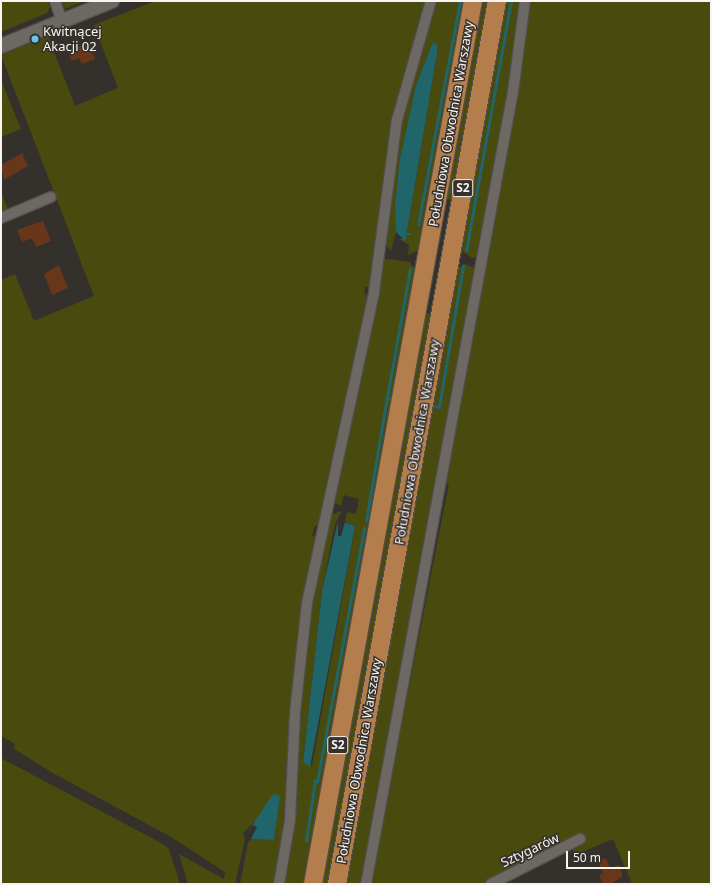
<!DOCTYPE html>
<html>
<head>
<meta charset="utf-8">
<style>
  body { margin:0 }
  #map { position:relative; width:712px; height:885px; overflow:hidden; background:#34302c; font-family:"Noto Sans",sans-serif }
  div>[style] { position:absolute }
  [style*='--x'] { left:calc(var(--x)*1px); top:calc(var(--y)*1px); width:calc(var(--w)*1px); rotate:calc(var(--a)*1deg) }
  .green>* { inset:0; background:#494b0e }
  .water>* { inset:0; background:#20656a }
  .stream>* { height:2.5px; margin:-1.25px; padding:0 1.25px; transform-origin:1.25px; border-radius:1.25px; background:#20656a }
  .building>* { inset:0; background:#6a361a }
  .roads { filter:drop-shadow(1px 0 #514d49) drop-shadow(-1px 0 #514d49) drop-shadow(0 1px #514d49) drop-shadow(0 -1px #514d49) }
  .street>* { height:10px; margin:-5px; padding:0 5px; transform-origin:5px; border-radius:5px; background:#6c6863 }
  .secondary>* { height:14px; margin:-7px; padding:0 7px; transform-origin:7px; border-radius:7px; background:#6c6863 }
  .highway>* { height:18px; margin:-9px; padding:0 9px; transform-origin:9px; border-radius:9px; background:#b47e4c }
  .dots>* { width:11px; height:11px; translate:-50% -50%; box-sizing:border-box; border:2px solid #34302c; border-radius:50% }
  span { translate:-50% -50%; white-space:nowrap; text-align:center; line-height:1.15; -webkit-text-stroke:3px #34302c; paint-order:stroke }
  .shield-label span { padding:1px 3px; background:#34302c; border:1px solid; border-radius:3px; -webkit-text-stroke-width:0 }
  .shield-label { font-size:12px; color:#f7f4f1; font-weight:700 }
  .poi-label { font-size:13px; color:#f7f4f1 }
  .left { translate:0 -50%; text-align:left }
  .street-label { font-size:13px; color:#f7f4f1 }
  .frame { position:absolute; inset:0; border:2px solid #f7f4f1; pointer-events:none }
  .scale { position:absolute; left:566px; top:851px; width:64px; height:18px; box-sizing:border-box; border:2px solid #f7f4f1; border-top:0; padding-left:5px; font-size:12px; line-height:14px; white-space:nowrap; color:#f7f4f1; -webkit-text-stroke:3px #34302c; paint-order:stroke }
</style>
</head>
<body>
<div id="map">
  <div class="green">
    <i style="clip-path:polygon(1px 1px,48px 1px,50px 7px,47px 13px,1px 32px)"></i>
    <i style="clip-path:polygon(62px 1px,85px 1px,65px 9px)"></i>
    <i style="clip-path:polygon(155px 1px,428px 1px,399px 92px,382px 188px,380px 228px,370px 286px,365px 287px,364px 293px,369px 297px,320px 524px,314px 527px,312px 536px,318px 536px,276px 884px,240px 884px,248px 843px,251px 839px,274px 840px,280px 796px,243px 833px,245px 839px,235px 884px,188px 884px,179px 854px,224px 879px,225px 872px,171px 837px,51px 772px,13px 748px,15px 744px,1px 736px,1px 280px,15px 274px,34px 321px,94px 296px,1px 55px,48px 36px,75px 106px,118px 88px,94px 25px)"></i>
    <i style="clip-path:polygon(435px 1px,465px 1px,419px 250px,408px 255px,409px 245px,399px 239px,406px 237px,437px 53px,433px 42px,416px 85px,400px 158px,396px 232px,391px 251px,385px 244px,392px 174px,410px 79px)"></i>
    <i style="clip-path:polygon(483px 1px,488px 1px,452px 200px,447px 199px)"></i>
    <i style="clip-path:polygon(507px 1px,522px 1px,508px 97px,477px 257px,472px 258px,461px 250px)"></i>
    <i style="clip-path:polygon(528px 1px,711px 1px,711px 884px,632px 884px,613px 839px,575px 855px,571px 847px,585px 839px,582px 836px,483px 884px,370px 884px,449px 484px,443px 486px)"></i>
    <i style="clip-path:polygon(1px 80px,21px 129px,1px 137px)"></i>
    <i style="clip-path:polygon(1px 192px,8px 209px,1px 211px)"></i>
    <i style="clip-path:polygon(387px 259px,410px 262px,416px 271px,304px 884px,284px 884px,291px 842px,296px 744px,308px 622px,330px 515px,342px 511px,335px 524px,322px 591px,303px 762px,312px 766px,355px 526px,345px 521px,347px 512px,356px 514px,359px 499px,344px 495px,341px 506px,335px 503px,334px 496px,366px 353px,382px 262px)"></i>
    <i style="clip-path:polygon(465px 264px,476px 269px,362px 884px,347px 884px,458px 268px)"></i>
    <i style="clip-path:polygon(426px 313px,432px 314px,399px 496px,327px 884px,322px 884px)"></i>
    <i style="clip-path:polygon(1px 758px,163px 844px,169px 849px,180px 884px,1px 884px)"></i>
  </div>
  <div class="water">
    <i style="clip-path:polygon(433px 42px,437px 45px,437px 53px,406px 237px,401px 237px,396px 232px,395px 206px,400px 158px,416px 85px)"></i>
    <i style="clip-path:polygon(338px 521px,338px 536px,341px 536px,345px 522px,355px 526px,310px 767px,303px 762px,322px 591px)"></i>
    <i style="clip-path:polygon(273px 794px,280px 796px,274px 840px,251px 839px,257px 827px,253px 825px,245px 836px)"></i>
  </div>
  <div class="stream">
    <i style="--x:418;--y:225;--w:228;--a:-79.4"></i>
    <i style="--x:407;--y:234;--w:3;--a:0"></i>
    <i style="--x:403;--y:239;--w:2;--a:-63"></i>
    <i style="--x:466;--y:251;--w:254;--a:-79.8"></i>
    <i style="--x:387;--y:397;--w:130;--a:-79.8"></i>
    <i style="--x:435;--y:406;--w:4;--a:14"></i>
    <i style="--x:439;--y:407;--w:143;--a:-80.3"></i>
    <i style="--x:366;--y:521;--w:126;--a:-80.4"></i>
    <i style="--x:387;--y:397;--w:3;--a:18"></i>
    <i style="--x:317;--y:782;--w:258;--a:-79.5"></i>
    <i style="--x:306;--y:841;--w:61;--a:-81.5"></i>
  </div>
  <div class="building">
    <i style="clip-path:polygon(88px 42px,95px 59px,82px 64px,79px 58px,72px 61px,68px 52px)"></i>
    <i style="clip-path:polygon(22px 153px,28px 166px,4px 180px,1px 165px)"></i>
    <i style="clip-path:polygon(43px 221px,51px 241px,36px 247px,32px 238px,22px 242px,17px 230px)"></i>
    <i style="clip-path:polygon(59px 265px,68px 288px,52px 295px,44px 274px)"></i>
    <i style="clip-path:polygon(606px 858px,610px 868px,619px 865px,623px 876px,611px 884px,603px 884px,599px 875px,603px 874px,598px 861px)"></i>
  </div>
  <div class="roads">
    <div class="street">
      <i style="--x:55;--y:1;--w:21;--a:71"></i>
      <i style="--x:1;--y:218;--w:54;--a:-22.8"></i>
      <i style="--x:279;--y:884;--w:65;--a:-80.2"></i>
      <i style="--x:290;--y:820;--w:108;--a:-87.3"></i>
      <i style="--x:295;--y:712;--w:110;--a:-83.7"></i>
      <i style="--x:307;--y:603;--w:318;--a:-77.8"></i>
      <i style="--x:374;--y:292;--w:174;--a:-82.4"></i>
      <i style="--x:397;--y:120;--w:124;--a:-74.1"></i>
      <i style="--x:366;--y:884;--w:806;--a:-79.49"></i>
      <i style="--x:513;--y:92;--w:92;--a:-82.5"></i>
      <i style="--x:491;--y:884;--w:100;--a:-26.8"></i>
    </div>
    <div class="secondary">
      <i style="--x:1;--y:46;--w:120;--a:-22.1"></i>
    </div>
    <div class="highway">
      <i style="--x:313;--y:884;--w:897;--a:-79.73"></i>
      <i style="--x:337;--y:884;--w:897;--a:-79.73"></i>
    </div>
  </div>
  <div class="dots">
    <i style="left:35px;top:39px;background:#64c5ee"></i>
  </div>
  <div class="shield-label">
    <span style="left:463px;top:188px">S2</span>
    <span style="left:338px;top:745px">S2</span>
  </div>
  <div class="poi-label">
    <span class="left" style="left:43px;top:39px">Kwitnącej<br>Akacji 02</span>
  </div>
  <div class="street-label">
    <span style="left:451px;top:124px;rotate:-80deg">Południowa Obwodnica Warszawy</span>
    <span style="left:417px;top:442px;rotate:-80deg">Południowa Obwodnica Warszawy</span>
    <span style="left:359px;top:761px;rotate:-80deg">Południowa Obwodnica Warszawy</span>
    <span style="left:530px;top:850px;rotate:-25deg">Sztygarów</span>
  </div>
  <div class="frame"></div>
  <div class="scale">50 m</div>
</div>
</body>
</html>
